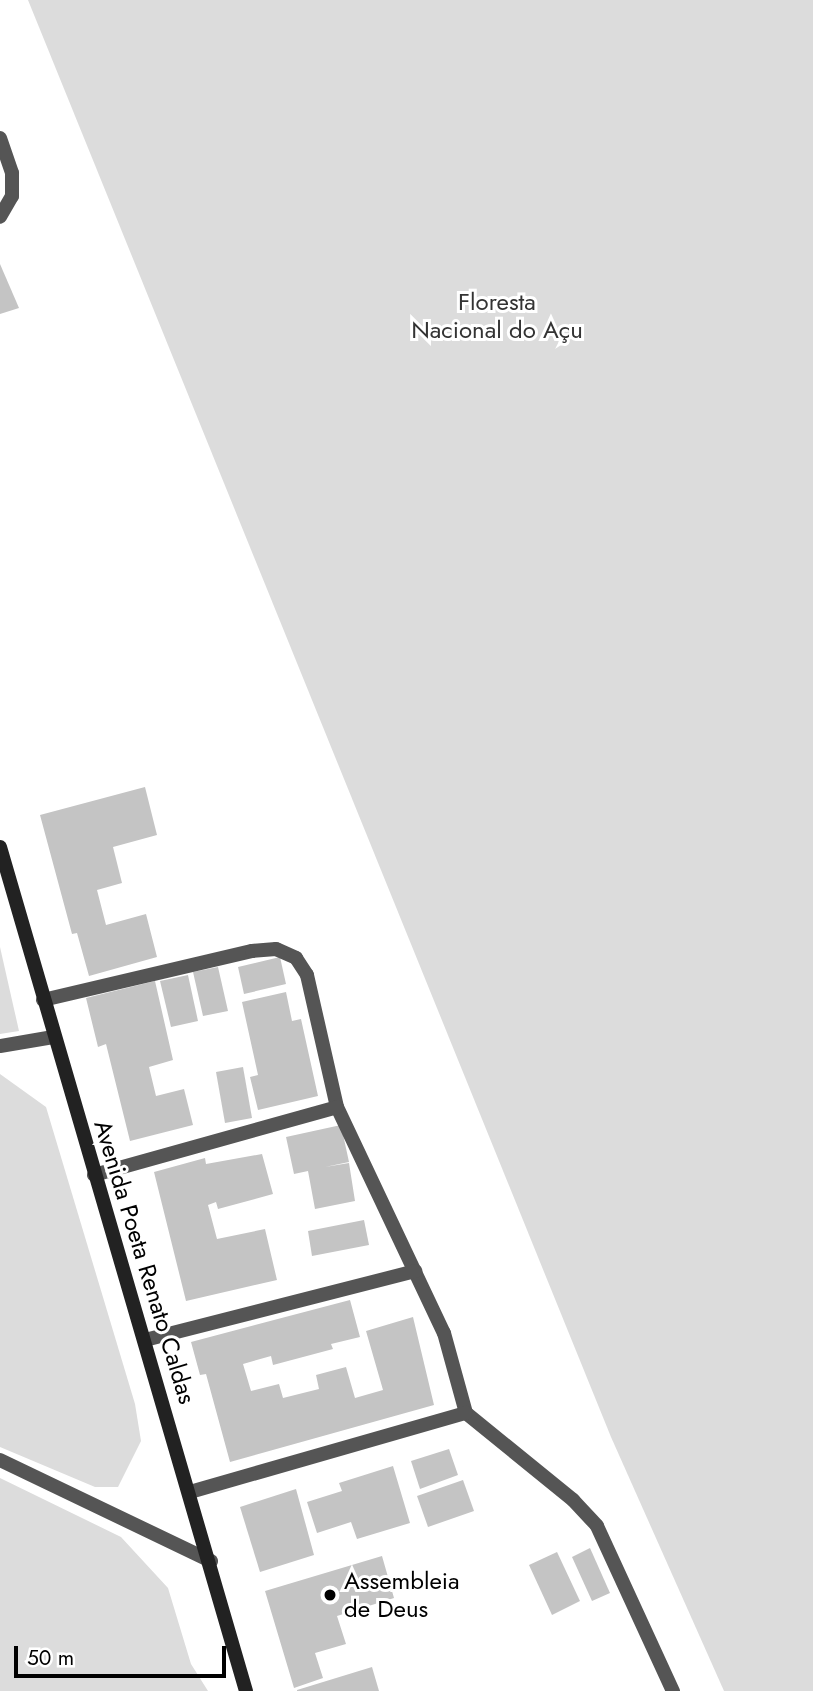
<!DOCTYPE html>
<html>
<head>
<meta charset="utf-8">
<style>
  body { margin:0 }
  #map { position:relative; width:813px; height:1691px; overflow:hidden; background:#fff; font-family:Jost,sans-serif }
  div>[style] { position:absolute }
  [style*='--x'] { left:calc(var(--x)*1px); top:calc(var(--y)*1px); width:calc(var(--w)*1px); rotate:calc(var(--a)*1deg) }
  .green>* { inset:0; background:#dcdcdc }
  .building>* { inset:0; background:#c4c4c4 }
  .minor>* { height:14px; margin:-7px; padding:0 7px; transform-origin:7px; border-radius:7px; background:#555 }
  .secondary>* { height:14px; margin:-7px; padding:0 7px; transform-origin:7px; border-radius:7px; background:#222 }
  .dots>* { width:19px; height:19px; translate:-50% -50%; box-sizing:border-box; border:4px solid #fff; border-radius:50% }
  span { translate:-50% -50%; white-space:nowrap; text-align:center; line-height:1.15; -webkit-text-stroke:6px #fff; paint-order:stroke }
  .park-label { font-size:24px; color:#333 }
  .street-label { font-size:24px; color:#000 }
  .poi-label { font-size:24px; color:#000 }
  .left { translate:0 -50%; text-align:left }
  .scale { position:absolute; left:14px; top:1646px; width:212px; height:32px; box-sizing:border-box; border:4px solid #000; border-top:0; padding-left:9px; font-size:21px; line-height:24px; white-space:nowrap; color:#000; -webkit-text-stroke:5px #fff; paint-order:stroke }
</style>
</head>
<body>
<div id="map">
  <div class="green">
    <i style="clip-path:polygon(28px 0,813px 0,813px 1691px,724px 1691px,611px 1437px)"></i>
    <i style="clip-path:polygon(0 947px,19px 1031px,0 1034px)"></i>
    <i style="clip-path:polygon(0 1074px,46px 1107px,135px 1404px,141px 1441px,118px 1487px,95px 1487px,0 1447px)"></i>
    <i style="clip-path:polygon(0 1478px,121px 1537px,168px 1588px,191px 1664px,208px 1691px,0 1691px)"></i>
  </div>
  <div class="building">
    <i style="clip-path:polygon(0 264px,19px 308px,0 314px)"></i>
    <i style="clip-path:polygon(145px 787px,157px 835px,113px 847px,122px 883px,97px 890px,106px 925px,146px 914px,157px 957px,89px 976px,77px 933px,72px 934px,40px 815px)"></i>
    <i style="clip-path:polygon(280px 957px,286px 984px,244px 994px,238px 967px)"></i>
    <i style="clip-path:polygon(218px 967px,228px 1011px,203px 1016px,193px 972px)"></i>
    <i style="clip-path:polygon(188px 975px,198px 1021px,171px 1027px,160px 981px)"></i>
    <i style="clip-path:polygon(155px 981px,173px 1060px,149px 1067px,156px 1096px,184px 1089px,193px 1125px,130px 1141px,106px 1044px,98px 1047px,86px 998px)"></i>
    <i style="clip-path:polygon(286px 992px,292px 1021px,301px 1019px,318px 1096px,258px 1110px,250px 1077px,258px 1075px,242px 1002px)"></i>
    <i style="clip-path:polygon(243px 1067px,252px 1118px,225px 1123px,216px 1072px)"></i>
    <i style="clip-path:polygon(341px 1125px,349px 1162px,325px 1167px,349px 1163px,355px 1201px,315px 1209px,308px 1171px,294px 1174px,286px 1137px)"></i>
    <i style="clip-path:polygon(262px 1154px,273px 1194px,218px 1209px,216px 1202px,208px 1205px,217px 1239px,265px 1229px,277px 1280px,186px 1301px,154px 1172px,205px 1158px,206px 1164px)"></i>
    <i style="clip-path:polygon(364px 1220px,369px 1245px,312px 1256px,308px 1231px)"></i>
    <i style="clip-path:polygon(350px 1300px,360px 1337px,331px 1344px,333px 1349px,273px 1365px,271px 1356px,243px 1364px,251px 1391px,279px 1384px,283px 1398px,319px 1389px,316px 1375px,346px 1367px,355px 1398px,383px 1390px,366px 1331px,413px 1317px,434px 1405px,230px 1462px,206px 1374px,200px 1375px,191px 1342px)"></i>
    <i style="clip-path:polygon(449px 1449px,458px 1475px,420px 1489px,411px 1461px)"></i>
    <i style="clip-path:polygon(393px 1466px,410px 1523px,357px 1539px,351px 1522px,317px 1533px,307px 1502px,342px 1491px,339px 1483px)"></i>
    <i style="clip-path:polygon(463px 1480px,474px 1511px,428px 1527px,417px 1496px)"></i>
    <i style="clip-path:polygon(296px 1489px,314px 1555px,260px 1572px,240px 1507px)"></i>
    <i style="clip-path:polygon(590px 1548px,610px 1593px,592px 1601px,572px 1557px)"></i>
    <i style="clip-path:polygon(557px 1552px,580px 1601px,552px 1615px,529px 1565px)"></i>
    <i style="clip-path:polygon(382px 1556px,394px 1598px,337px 1616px,346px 1644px,315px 1653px,323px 1678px,294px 1688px,265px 1591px)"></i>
    <i style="clip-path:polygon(372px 1667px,379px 1691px,297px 1691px,297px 1690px)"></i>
  </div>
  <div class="minor">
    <i style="--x:0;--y:138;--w:37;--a:71"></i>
    <i style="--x:12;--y:173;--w:23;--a:90"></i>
    <i style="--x:12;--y:196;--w:24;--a:120"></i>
    <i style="--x:43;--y:1000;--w:215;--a:-13.2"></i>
    <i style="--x:252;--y:951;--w:24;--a:-5"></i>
    <i style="--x:276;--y:949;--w:22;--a:24"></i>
    <i style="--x:296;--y:958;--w:20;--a:57"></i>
    <i style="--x:307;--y:975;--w:135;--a:77.2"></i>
    <i style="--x:337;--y:1107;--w:250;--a:64.7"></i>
    <i style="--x:444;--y:1333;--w:83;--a:74.6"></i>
    <i style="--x:466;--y:1413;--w:138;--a:39.1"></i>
    <i style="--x:573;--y:1500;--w:35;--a:47"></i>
    <i style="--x:597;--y:1526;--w:182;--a:65.3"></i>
    <i style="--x:0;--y:1046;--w:54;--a:-9.6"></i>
    <i style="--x:94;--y:1175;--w:252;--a:-15.6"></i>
    <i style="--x:145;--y:1340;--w:279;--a:-14.3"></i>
    <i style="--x:0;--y:1460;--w:234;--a:25.6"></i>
    <i style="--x:190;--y:1492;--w:287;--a:-16"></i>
  </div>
  <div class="secondary">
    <i style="--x:0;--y:847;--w:879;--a:73.75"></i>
  </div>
  <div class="dots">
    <i style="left:330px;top:1595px;background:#000"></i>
  </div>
  <div class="park-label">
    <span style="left:497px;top:316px">Floresta<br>Nacional do Açu</span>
  </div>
  <div class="street-label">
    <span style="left:145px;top:1262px;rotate:73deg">Avenida Poeta Renato Caldas</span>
  </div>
  <div class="poi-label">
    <span class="left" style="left:344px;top:1595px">Assembleia<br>de Deus</span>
  </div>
  <div class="scale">50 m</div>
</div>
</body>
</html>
